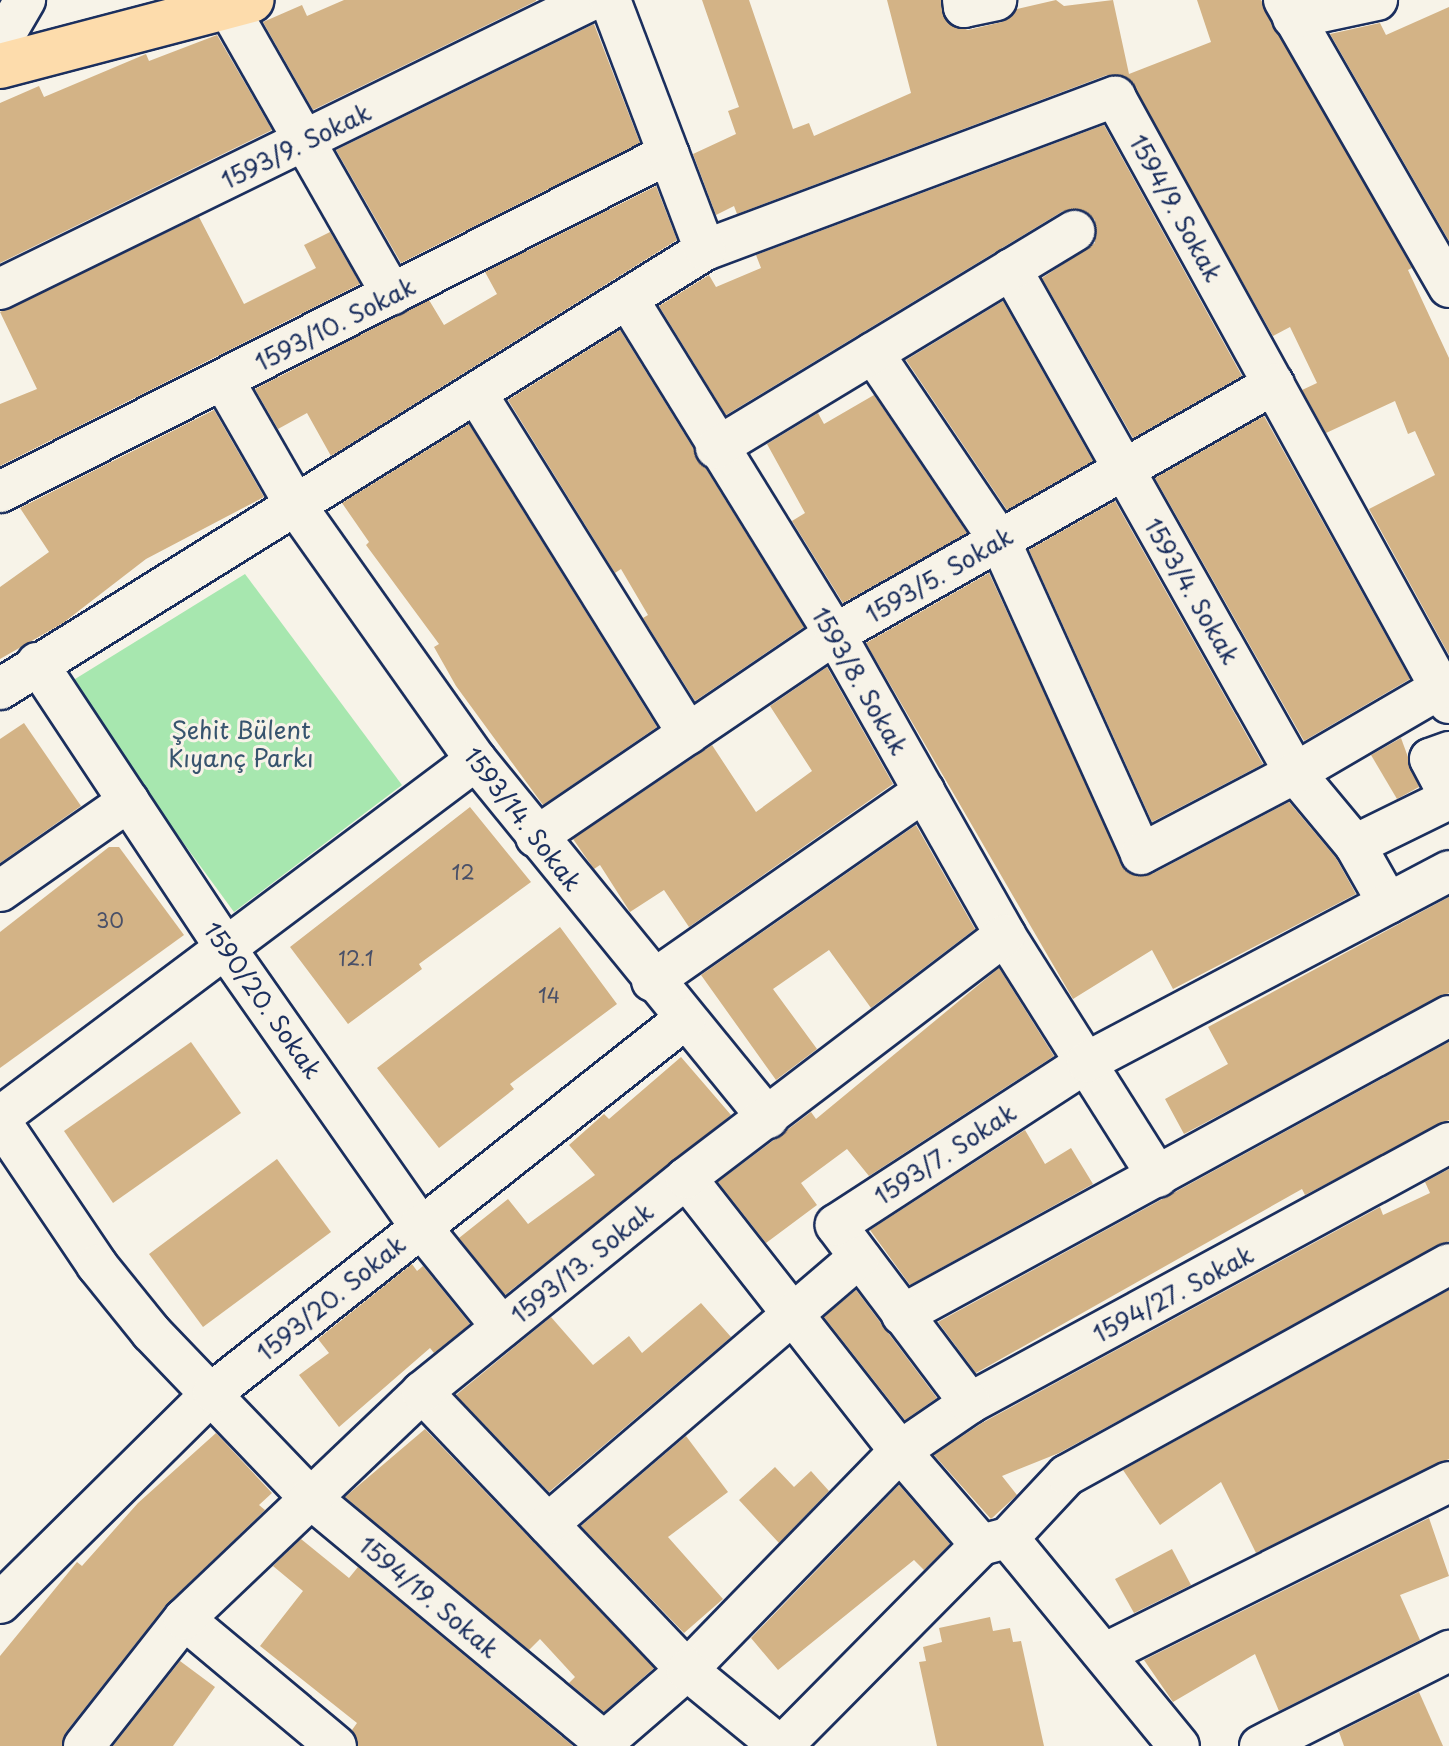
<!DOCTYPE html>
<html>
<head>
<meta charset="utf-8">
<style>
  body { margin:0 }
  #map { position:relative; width:1449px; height:1746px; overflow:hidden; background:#f7f3e8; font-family:"Playpen Sans",sans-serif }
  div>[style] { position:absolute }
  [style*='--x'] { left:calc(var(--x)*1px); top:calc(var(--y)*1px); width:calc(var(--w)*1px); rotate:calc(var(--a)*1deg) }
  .green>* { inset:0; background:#a7e7af }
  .building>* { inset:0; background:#d3b386 }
  .roads { filter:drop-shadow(2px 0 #1b2f5e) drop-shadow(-2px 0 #1b2f5e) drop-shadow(0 2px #1b2f5e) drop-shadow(0 -2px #1b2f5e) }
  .minor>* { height:40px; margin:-20px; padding:0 20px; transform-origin:20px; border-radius:20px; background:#f7f3e8 }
  .major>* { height:44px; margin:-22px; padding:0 22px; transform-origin:22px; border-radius:22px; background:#fddcac }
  span { translate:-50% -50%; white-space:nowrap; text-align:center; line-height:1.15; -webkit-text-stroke:6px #f7f3e8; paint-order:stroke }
  .number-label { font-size:20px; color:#495068 }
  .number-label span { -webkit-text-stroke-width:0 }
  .street-label { font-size:24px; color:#1b2f5e }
  .park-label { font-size:24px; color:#37546e }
</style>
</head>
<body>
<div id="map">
  <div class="green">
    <i style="clip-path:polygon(245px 574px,402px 785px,234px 912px,67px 684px)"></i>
  </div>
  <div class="building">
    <i style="clip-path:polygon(344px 0,536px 0,536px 1px,313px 110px,263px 22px,302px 5px,307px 16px)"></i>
    <i style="clip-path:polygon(702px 0,749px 0,793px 129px,809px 123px,814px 136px,911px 93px,887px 0,941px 0,947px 22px,968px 30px,1002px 22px,1017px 9px,1056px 0,1064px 6px,1113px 0,1129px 74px,1211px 42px,1197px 0,1261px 0,1412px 268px,1408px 270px,1449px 358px,1449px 655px,1369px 509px,1435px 475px,1415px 431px,1408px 434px,1395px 401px,1326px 433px,1302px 390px,1317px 383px,1290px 327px,1273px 336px,1128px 78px,1107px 75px,737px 214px,734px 206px,716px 215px,693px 154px,736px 134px,728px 111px,739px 107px)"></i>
    <i style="clip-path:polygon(1449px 7px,1449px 241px,1330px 34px,1380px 23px,1386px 35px)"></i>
    <i style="clip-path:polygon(594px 24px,640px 143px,401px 263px,336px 150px)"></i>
    <i style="clip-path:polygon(217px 35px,272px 130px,0 263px,0 103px,39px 86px,44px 97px,146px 54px,149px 61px)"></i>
    <i style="clip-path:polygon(1104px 125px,1242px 376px,1133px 438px,1042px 278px,1095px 243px,1095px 220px,1085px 211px,1063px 211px,726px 415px,659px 306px,709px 275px,716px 287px,761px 268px,756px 255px)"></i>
    <i style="clip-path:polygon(656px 186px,677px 240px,331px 456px,307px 413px,278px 429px,255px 389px,429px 300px,444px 325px,497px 294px,485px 272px)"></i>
    <i style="clip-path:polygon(199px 217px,244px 304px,316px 268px,304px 245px,330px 232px,360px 284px,0 466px,0 404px,37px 389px,0 312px)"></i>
    <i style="clip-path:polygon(1003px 301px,1093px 461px,1007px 510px,906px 360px)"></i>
    <i style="clip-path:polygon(620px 330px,804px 627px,695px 701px,643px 618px,648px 615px,621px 569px,615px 573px,508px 400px)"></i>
    <i style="clip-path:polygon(874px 395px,967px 533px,843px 603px,792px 521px,805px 513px,767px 444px,818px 413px,824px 424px)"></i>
    <i style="clip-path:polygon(214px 410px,264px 497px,146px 559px,63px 623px,0 659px,0 587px,49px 552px,20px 508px)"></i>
    <i style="clip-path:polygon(1264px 416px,1410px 679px,1304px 741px,1155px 478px)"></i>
    <i style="clip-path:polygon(469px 424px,657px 727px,543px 805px,456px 686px,434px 647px,439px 644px,366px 545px,369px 542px,342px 503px)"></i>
    <i style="clip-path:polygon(1115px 501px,1263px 764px,1152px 822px,1029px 550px)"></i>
    <i style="clip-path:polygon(989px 573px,1127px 872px,1152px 874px,1289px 802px,1336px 858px,1356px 894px,1173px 989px,1152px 950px,1073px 999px,866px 643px)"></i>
    <i style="clip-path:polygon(827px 667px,893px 784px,689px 927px,664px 890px,630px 912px,600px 865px,594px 869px,573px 839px,712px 745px,756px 812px,812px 771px,770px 706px)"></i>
    <i style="clip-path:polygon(24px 723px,81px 806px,0 863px,0 739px)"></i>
    <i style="clip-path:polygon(1401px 738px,1419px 787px,1397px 799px,1371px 755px)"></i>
    <i style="clip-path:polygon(470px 807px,531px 882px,419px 964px,422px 969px,348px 1024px,290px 947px)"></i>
    <i style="clip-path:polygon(916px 825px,975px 929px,871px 1008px,829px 950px,773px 989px,817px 1049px,776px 1080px,701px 975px)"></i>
    <i style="clip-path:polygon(109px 847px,119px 847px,184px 935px,0 1068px,0 932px)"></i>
    <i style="clip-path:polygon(1449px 897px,1449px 993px,1184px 1134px,1165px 1099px,1228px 1064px,1208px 1027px)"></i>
    <i style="clip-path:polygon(560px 927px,617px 1004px,510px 1084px,514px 1089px,439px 1148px,377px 1068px)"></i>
    <i style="clip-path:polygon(999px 968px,1054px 1056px,869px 1176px,847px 1149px,801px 1183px,817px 1205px,766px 1243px,718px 1182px,811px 1112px,816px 1119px)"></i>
    <i style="clip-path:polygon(191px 1042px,241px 1113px,113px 1203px,64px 1131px)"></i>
    <i style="clip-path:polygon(1449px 1042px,1449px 1120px,1305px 1195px,1302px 1189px,976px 1373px,938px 1322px)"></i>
    <i style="clip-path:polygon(681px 1057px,731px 1115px,505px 1295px,459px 1238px,508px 1199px,528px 1224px,595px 1175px,569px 1145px,604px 1114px,609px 1119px)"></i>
    <i style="clip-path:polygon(1025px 1130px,1045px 1164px,1071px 1148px,1093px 1184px,910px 1285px,870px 1230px)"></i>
    <i style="clip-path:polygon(277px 1159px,331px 1232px,203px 1327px,149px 1254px)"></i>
    <i style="clip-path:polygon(1449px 1169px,1449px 1241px,1059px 1453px,1002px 1476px,1017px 1495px,991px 1519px,934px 1455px,982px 1423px,1380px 1207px,1383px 1215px,1430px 1193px,1425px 1182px)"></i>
    <i style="clip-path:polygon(412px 1264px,417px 1271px,423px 1266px,470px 1324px,434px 1353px,430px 1348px,339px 1427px,299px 1375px,329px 1353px,318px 1339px)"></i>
    <i style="clip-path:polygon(856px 1290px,937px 1398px,905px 1420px,824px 1317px)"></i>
    <i style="clip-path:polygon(1449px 1290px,1449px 1459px,1256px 1553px,1221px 1482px,1160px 1525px,1123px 1470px)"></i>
    <i style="clip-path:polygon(701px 1303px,731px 1337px,549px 1492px,456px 1395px,551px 1317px,593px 1365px,629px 1336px,642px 1353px)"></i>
    <i style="clip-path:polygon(425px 1429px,654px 1668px,604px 1712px,569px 1683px,575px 1677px,540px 1639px,529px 1650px,345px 1497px)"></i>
    <i style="clip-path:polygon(216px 1433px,272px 1493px,259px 1505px,265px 1510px,166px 1605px,66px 1732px,62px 1746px,0 1746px,0 1656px,77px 1562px,82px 1566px,138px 1503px)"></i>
    <i style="clip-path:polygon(686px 1436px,728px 1492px,668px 1537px,723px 1599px,684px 1633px,581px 1526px)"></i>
    <i style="clip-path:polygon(775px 1467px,794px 1487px,811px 1471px,829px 1491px,779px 1543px,739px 1500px)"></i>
    <i style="clip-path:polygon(899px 1485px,950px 1544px,924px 1570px,914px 1560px,778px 1670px,751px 1638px)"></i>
    <i style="clip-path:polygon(1429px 1518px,1449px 1576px,1400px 1595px,1420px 1640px,1279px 1711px,1255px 1654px,1173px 1702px,1144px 1660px)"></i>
    <i style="clip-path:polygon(301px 1539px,349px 1578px,358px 1567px,573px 1746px,358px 1746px,352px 1730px,357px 1723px,260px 1646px,303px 1591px,273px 1566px)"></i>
    <i style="clip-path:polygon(1172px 1549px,1191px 1585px,1134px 1613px,1115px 1579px)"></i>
    <i style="clip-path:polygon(990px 1617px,993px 1631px,1010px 1628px,1013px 1642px,1021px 1641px,1044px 1746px,937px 1746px,919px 1662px,926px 1661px,923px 1647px,942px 1642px,939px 1628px)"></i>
    <i style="clip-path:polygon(180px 1661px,215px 1687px,173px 1746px,113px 1746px)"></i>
    <i style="clip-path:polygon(1419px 1692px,1443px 1746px,1344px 1746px,1339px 1732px)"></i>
  </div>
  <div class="roads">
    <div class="minor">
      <i style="--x:963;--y:0;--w:7;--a:82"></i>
      <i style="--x:964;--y:7;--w:33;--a:-12"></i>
      <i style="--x:1284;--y:0;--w:331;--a:60.1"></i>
      <i style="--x:228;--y:7;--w:331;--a:60.3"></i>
      <i style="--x:1293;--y:18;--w:86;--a:-12.1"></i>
      <i style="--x:0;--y:43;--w:50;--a:-59.8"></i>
      <i style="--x:705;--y:250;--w:438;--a:-20.5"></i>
      <i style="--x:1115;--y:97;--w:692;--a:61.14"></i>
      <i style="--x:1011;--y:269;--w:579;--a:60.6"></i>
      <i style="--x:1295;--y:773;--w:94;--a:50.2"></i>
      <i style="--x:1355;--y:845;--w:67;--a:60.4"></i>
      <i style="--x:0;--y:289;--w:658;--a:-26.06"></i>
      <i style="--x:629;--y:301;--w:392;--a:58.3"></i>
      <i style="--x:835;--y:634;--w:346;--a:60.5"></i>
      <i style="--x:1005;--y:935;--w:286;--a:57.7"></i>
      <i style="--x:873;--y:353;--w:227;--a:56"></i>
      <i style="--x:1000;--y:541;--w:343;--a:65.7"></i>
      <i style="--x:1141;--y:854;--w:174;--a:-27.7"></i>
      <i style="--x:1295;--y:773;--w:178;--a:-30.3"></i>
      <i style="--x:224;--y:381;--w:144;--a:60.1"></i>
      <i style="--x:296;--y:506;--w:311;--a:54.7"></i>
      <i style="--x:476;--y:760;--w:462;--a:50.8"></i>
      <i style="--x:478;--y:396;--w:398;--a:58.1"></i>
      <i style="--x:716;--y:448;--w:419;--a:-31.2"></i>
      <i style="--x:0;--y:492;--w:749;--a:-26.84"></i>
      <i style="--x:37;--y:663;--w:343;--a:56.5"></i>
      <i style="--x:226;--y:949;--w:338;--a:55"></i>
      <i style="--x:420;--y:1226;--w:130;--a:50.9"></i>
      <i style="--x:0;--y:689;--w:831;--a:-31.91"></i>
      <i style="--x:705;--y:250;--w:267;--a:-110.8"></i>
      <i style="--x:1449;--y:752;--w:20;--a:160"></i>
      <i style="--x:1430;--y:759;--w:41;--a:62.2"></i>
      <i style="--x:536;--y:837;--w:361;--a:-34.2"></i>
      <i style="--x:835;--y:634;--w:505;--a:-29.66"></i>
      <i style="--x:1355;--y:845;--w:105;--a:-26.1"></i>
      <i style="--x:0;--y:891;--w:157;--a:-34.9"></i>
      <i style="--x:652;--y:981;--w:332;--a:-34.9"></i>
      <i style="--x:0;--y:1117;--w:595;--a:-36.87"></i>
      <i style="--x:0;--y:1121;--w:174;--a:56"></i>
      <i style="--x:97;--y:1265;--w:86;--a:51.1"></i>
      <i style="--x:151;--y:1332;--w:227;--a:46.2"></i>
      <i style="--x:308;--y:1496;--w:385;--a:39.7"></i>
      <i style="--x:604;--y:1742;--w:110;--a:-40.9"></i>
      <i style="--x:687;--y:1670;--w:305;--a:-45.8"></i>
      <i style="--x:900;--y:1451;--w:85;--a:-34.4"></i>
      <i style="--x:970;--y:1403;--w:545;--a:-28.49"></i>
      <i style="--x:686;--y:1178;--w:347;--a:51.9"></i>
      <i style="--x:900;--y:1451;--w:124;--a:49.2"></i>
      <i style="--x:902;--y:1315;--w:623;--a:-28.66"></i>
      <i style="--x:422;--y:1392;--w:384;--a:46.4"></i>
      <i style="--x:687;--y:1670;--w:120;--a:39.3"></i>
      <i style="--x:970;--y:1403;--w:223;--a:-127"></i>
      <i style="--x:836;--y:1225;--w:299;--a:-33"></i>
      <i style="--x:1087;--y:1062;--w:409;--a:-27.8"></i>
      <i style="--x:548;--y:1524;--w:410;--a:-40.6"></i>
      <i style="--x:1008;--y:1538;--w:86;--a:-46.9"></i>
      <i style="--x:1067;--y:1475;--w:436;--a:-28.9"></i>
      <i style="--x:981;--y:1545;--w:28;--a:-15"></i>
      <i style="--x:1008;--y:1538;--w:269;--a:50.6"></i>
      <i style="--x:0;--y:1603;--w:300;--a:-44.7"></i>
      <i style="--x:213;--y:1392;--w:602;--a:-38.32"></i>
      <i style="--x:184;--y:1619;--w:198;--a:39.9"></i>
      <i style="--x:1104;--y:1654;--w:385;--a:-26.5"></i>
      <i style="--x:84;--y:1746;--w:162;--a:-51.8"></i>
      <i style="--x:184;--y:1619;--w:329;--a:-43.6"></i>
      <i style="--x:422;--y:1392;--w:340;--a:-39"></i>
      <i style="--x:686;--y:1178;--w:401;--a:-37.3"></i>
      <i style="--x:782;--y:1746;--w:283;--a:-45.3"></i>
      <i style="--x:1260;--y:1746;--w:212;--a:-26.7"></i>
    </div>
    <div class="major">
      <i style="--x:0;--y:66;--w:260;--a:-14.7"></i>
    </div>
  </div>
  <div class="number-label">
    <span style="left:463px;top:872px">12</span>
    <span style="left:110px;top:920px">30</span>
    <span style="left:356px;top:958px">12.1</span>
    <span style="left:549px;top:995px">14</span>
  </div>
  <div class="street-label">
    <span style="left:296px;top:146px;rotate:-26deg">1593/9. Sokak</span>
    <span style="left:1176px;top:208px;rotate:61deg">1594/9. Sokak</span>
    <span style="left:335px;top:324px;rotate:-27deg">1593/10. Sokak</span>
    <span style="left:939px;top:575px;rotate:-30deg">1593/5. Sokak</span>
    <span style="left:1192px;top:591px;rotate:60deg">1593/4. Sokak</span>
    <span style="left:860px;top:681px;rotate:60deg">1593/8. Sokak</span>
    <span style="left:523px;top:819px;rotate:52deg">1593/14. Sokak</span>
    <span style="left:263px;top:1000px;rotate:55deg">1590/20. Sokak</span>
    <span style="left:945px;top:1154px;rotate:-33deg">1593/7. Sokak</span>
    <span style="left:582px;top:1263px;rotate:-39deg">1593/13. Sokak</span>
    <span style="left:1173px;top:1294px;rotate:-28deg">1594/27. Sokak</span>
    <span style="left:331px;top:1298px;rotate:-39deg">1593/20. Sokak</span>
    <span style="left:429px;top:1597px;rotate:40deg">1594/19. Sokak</span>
  </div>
  <div class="park-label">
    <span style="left:241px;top:744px">Şehit Bülent<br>Kıyanç Parkı</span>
  </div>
</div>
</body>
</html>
